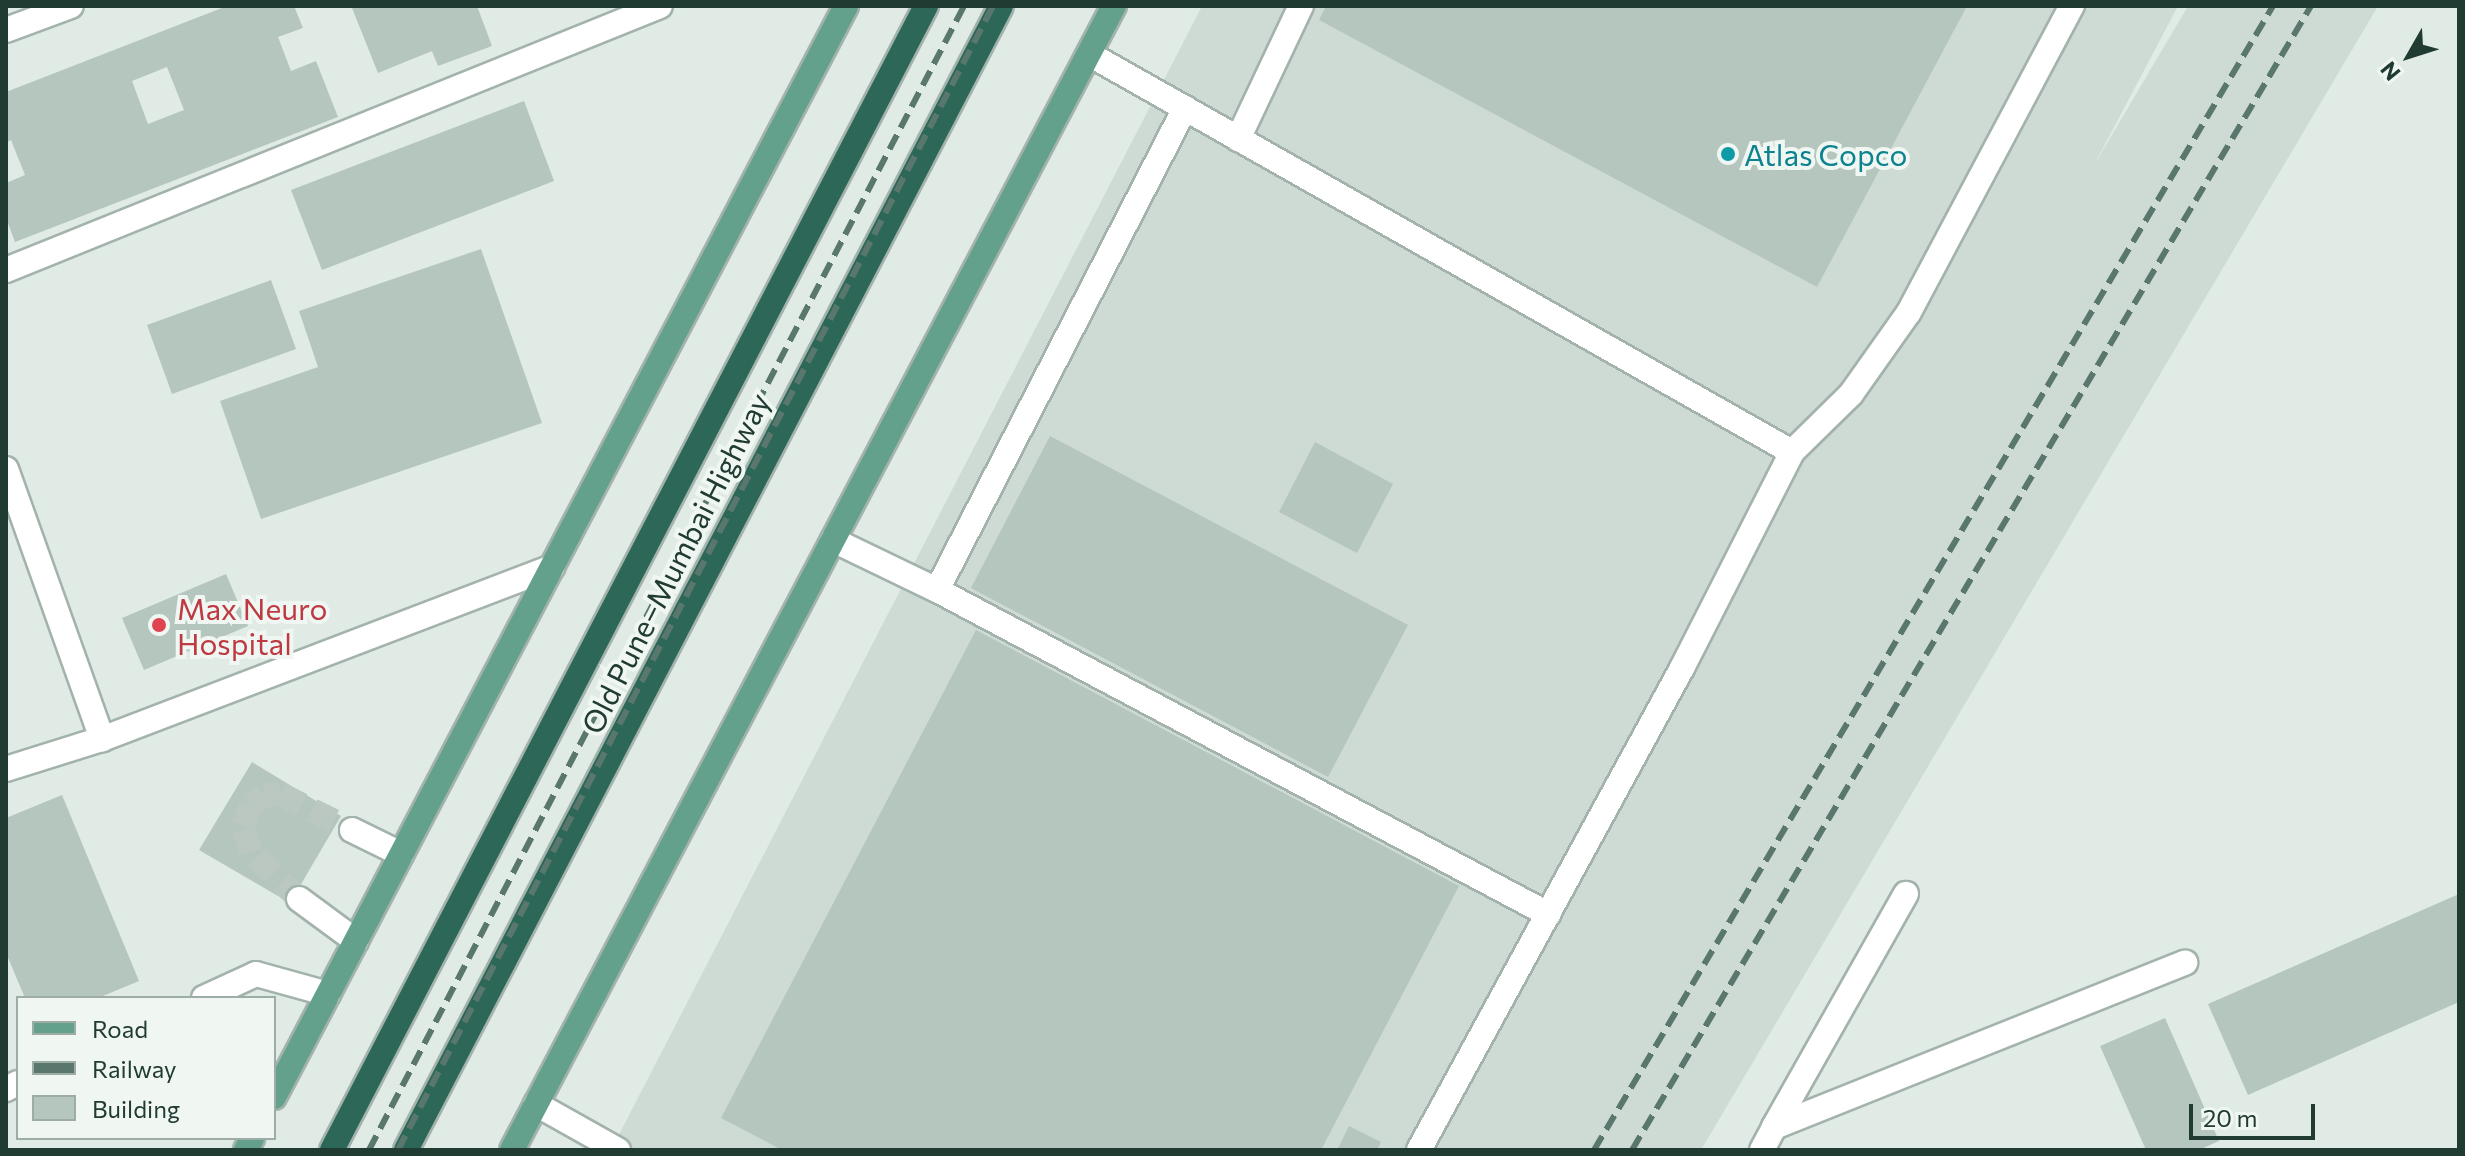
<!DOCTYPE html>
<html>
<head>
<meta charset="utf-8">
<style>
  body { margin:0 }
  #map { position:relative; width:2465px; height:1156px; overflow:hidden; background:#e0ebe5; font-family:Commissioner,sans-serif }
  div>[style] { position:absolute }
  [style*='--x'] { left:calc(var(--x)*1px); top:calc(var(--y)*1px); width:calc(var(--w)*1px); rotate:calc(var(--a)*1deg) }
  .built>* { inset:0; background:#cedbd4 }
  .building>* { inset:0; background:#b5c6be }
  .minor-tunnel>* { height:24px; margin-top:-12px; transform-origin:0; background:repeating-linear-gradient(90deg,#bac8c1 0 24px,transparent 0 36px) }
  .roads { filter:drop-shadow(2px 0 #a3b3ac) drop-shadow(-2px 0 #a3b3ac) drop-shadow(0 2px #a3b3ac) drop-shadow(0 -2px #a3b3ac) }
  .minor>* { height:24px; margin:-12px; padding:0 12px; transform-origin:12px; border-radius:12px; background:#fff }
  .major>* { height:24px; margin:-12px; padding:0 12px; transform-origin:12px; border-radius:12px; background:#63a18d }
  .highway>* { height:24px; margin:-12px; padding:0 12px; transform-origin:12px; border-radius:12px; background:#2c6758 }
  .rail>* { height:6px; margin-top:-3px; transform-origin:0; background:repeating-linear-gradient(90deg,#5a776e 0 16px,transparent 0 24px) }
  .dots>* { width:22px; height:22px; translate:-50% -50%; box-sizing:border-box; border:4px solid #f0f7f3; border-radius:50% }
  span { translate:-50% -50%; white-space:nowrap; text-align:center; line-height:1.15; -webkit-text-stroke:8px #f0f7f3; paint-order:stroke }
  .culture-label { font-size:30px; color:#0d838f }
  .left { translate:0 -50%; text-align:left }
  .street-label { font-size:30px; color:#203b32 }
  .health-label { font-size:30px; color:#be3a42 }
  .frame { position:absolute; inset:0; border:8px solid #203b32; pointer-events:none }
  .legend { position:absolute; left:16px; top:996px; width:260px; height:144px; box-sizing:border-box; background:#f0f7f3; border:2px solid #9daca6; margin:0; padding:10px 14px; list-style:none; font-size:24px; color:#203b32 }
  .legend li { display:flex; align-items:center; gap:16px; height:40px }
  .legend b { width:40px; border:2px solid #9daca6 }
  .north { position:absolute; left:2369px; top:16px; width:80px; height:80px; -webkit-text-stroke:6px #f0f7f3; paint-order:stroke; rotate:231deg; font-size:22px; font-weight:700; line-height:32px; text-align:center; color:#203b32 }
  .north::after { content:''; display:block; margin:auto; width:28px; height:36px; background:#203b32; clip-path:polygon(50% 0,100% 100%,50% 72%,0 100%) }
  .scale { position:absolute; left:2189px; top:1104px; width:126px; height:36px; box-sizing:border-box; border:4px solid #203b32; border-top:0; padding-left:10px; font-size:24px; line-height:28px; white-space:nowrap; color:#203b32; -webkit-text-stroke:6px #f0f7f3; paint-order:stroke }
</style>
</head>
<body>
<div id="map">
  <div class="built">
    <i style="clip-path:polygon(1202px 6px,2178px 6px,2093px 167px,2188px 6px,2378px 6px,1701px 1150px,611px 1150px)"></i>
  </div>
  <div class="building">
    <i style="clip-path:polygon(evenodd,227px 6px,294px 6px,303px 28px,278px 37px,291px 71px,316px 61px,338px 117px,15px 242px,6px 218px,6px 183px,25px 175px,11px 140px,6px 143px,6px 92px,227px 6px,167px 67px,184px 110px,148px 124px,132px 81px,167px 67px)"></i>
    <i style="clip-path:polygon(358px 6px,477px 6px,492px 46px,438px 66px,432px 51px,378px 73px,352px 8px)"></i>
    <i style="clip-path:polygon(1326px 6px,1967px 6px,1817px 287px,1319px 20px)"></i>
    <i style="clip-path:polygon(524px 101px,554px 181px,322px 270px,291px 190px)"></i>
    <i style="clip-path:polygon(481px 249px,542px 423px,261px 519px,220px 401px,318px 367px,299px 311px)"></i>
    <i style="clip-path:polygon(271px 280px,296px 349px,172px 394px,147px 325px)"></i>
    <i style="clip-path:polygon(1050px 436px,1408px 625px,1328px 777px,971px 588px)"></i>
    <i style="clip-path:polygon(1315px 442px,1393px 484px,1357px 553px,1279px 512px)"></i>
    <i style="clip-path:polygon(226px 574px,248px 626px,144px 670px,122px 618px)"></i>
    <i style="clip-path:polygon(976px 630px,1459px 886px,1321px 1150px,782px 1150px,721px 1118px)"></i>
    <i style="clip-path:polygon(252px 762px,341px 816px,290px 903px,199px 850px)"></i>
    <i style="clip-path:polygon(62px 795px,139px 981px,98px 998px,25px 998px,6px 953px,6px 818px)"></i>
    <i style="clip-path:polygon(2459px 894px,2459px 1002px,2248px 1095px,2208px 1004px)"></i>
    <i style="clip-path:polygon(2165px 1018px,2219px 1141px,2199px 1150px,2146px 1150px,2100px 1046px)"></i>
    <i style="clip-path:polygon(1349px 1126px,1381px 1142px,1377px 1150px,1337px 1150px)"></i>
  </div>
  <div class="minor-tunnel">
    <i style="--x:299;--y:899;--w:67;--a:-135.6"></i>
    <i style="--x:251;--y:852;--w:27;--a:-107"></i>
    <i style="--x:243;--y:826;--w:22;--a:-68"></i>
    <i style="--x:251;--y:806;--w:17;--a:-40"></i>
    <i style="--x:264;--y:795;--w:16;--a:-4"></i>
    <i style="--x:280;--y:794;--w:80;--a:26.6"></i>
  </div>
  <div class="roads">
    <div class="minor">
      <i style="--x:6;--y:30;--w:69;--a:-20.3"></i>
      <i style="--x:1089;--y:54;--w:808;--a:29.52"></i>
      <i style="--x:1238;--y:139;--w:147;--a:-64.7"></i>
      <i style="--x:6;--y:270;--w:705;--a:-21.98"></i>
      <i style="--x:6;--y:469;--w:287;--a:70.4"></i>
      <i style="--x:833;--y:540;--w:115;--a:25.7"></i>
      <i style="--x:937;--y:590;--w:692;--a:27.94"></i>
      <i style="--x:937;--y:590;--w:542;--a:-62.77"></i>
      <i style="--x:6;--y:769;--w:101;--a:-17.4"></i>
      <i style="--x:102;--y:739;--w:482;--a:-20.9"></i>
      <i style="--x:352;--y:830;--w:55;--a:26.1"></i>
      <i style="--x:299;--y:899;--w:71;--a:36.4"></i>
      <i style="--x:204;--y:998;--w:57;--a:-24.8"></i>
      <i style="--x:256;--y:974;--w:75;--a:15.5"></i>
      <i style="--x:6;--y:1089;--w:13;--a:-27"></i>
      <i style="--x:536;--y:1104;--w:94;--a:29.3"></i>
      <i style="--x:1774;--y:1127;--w:268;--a:-60.5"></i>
      <i style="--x:1419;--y:1150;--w:549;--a:-61.38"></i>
      <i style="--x:1682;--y:668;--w:242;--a:-63"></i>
      <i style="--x:1792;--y:452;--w:83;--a:-44.5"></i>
      <i style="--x:1851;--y:394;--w:100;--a:-54.7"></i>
      <i style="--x:1909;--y:312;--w:347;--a:-62"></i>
      <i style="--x:1762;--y:1150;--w:26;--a:-62"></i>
      <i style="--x:1774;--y:1127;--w:443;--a:-21.8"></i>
    </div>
    <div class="major">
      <i style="--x:274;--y:1097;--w:1232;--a:-62.33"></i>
      <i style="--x:246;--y:1150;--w:13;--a:-63"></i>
      <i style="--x:512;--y:1150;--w:1293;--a:-62.25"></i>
    </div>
    <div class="highway">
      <i style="--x:332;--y:1150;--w:1289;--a:-62.56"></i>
      <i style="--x:406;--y:1150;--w:1289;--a:-62.52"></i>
    </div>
  </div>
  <div class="rail">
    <i style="--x:369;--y:1150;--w:1289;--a:-62.52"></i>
    <i style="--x:398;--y:1150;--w:1289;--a:-62.52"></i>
    <i style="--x:1594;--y:1150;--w:1330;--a:-59.31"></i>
    <i style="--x:1632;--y:1150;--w:1330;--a:-59.31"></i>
  </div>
  <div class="dots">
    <i style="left:1728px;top:154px;background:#0f9aa8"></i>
    <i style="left:159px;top:625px;background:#e0444e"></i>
  </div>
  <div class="culture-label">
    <span class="left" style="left:1744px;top:154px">Atlas Copco</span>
  </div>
  <div class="street-label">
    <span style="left:675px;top:563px;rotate:-63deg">Old Pune–Mumbai Highway</span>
  </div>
  <div class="health-label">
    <span class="left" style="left:177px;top:625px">Max Neuro<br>Hospital</span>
  </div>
  <div class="frame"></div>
  <ul class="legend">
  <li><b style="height:10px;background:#63a18d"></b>Road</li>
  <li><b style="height:10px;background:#5a776e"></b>Railway</li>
  <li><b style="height:22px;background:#b5c6be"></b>Building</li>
  </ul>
  <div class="north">N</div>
  <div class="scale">20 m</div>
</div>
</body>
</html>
